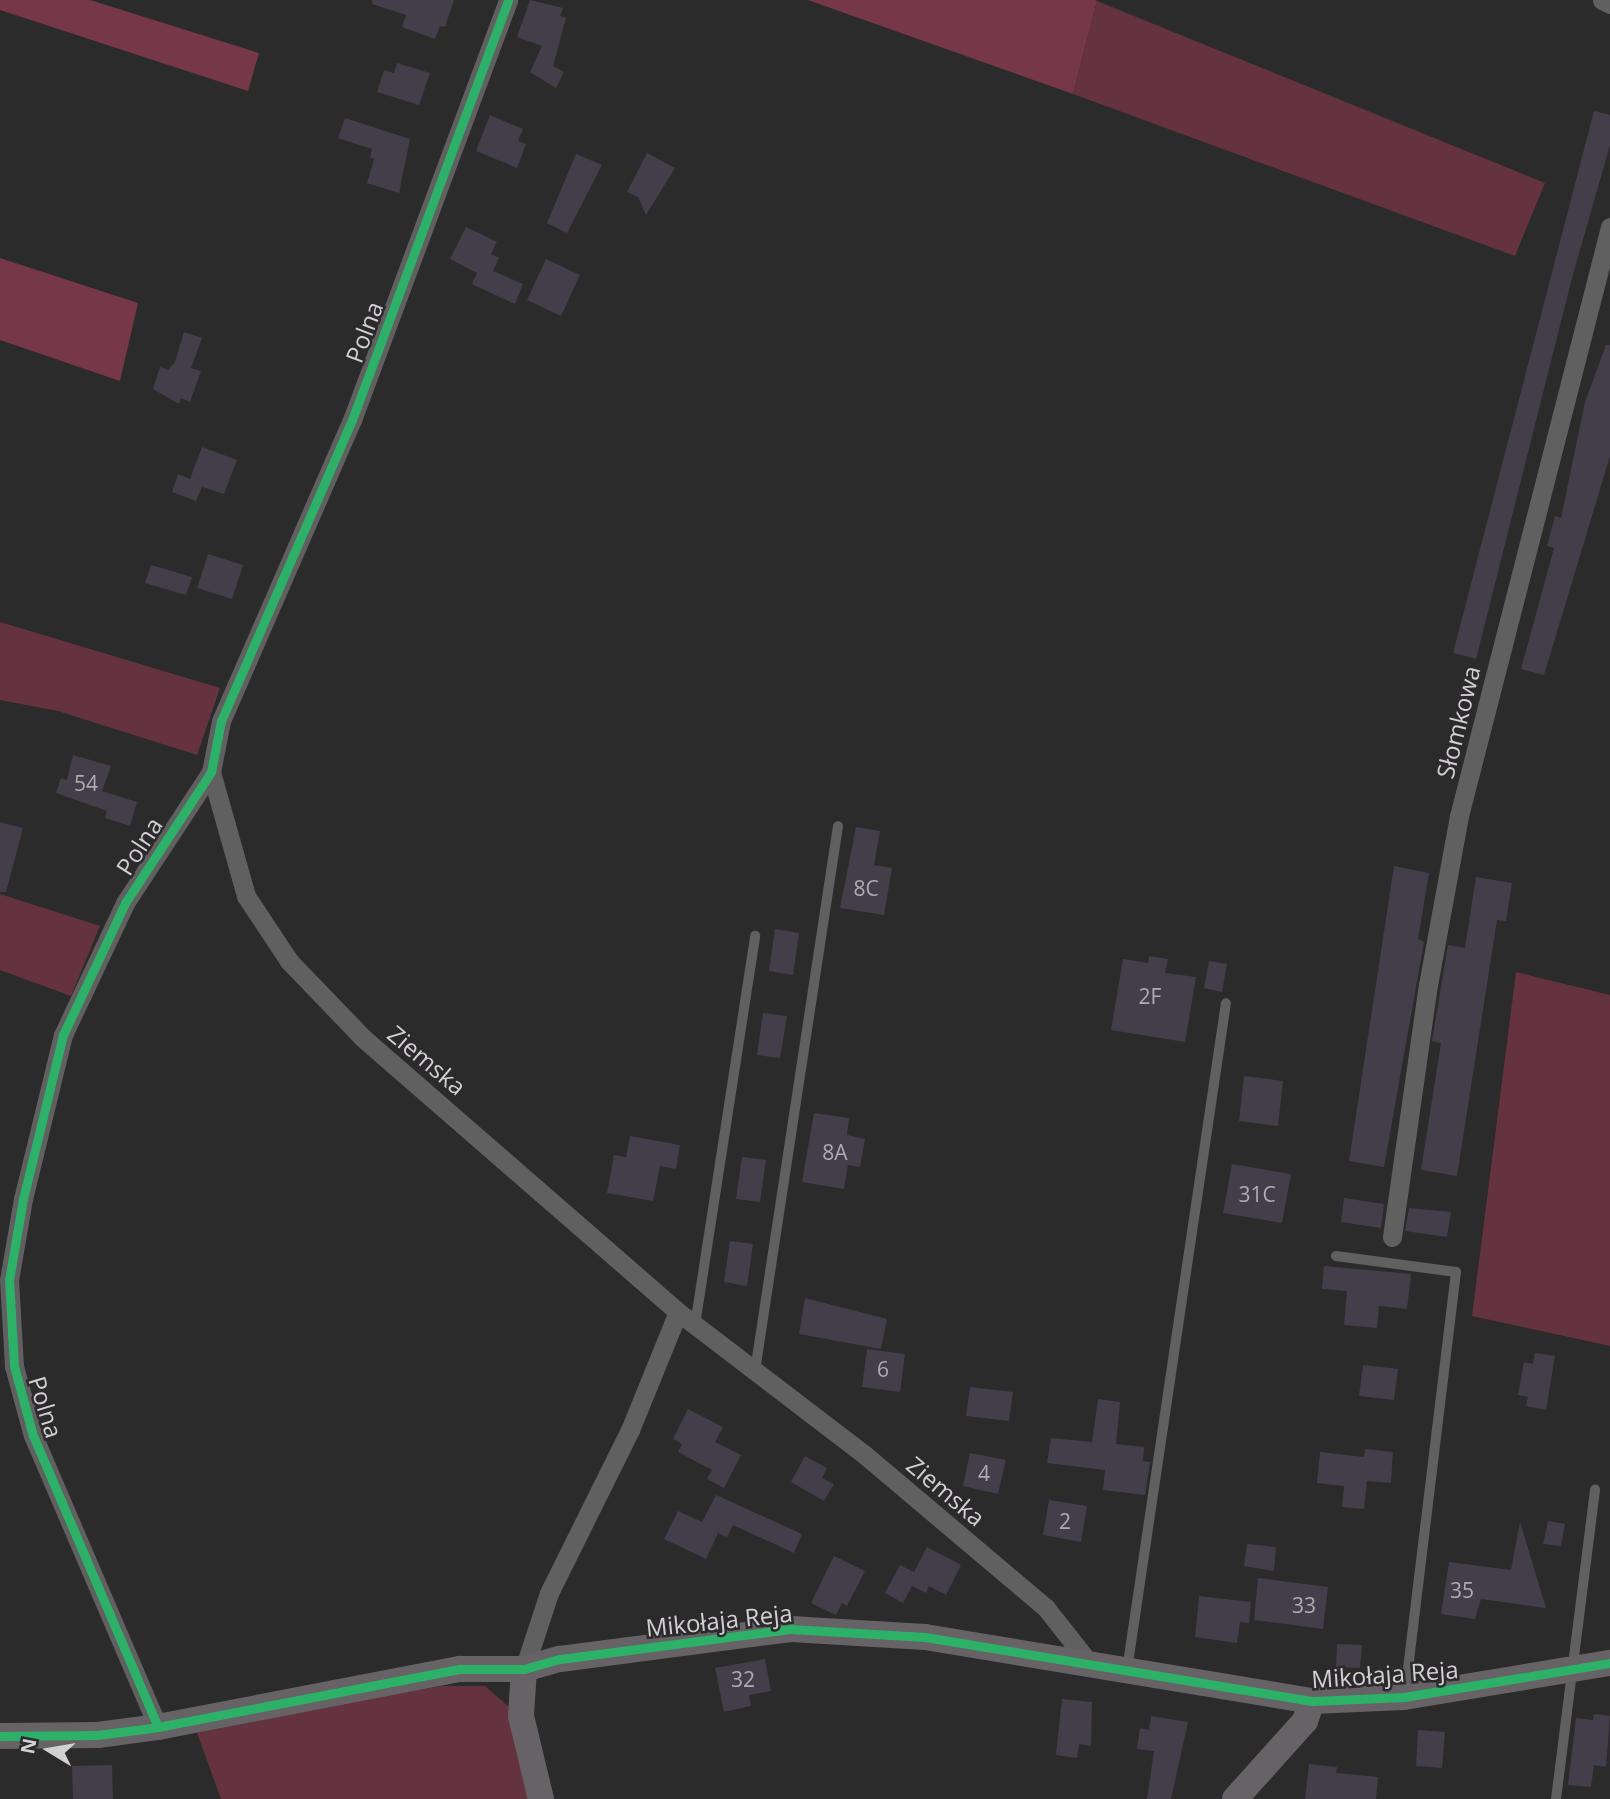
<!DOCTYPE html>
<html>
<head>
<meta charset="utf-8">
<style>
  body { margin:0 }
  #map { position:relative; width:1610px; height:1799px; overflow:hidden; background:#2b2b2b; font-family:"Open Sans",sans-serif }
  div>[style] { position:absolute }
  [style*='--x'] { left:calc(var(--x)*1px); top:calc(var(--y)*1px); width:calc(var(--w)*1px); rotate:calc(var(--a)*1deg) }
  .green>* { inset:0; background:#65323f }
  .forest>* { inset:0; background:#763748 }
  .building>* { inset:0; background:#433e49 }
  .lane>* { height:10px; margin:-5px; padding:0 5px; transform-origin:5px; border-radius:5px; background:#616061 }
  .street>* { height:19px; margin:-9.5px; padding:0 9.5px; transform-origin:9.5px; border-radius:9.5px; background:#616061 }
  .secondary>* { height:26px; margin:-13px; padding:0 13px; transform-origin:13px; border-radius:13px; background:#666265 }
  .cycleway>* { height:9px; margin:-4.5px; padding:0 4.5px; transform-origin:4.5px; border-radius:4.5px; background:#2db169 }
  span { translate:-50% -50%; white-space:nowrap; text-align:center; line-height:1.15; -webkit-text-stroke:5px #2c2a2c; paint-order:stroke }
  .number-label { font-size:21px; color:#aeacb0 }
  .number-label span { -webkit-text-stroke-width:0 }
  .street-label { font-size:24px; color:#d2d1d2 }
  .north { position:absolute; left:14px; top:1715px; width:70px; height:70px; -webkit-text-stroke:5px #2c2a2c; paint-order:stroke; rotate:281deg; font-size:19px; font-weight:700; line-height:28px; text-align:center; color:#d2d1d2 }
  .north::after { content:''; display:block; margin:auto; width:24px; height:32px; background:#d2d1d2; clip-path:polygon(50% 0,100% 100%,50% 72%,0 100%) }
</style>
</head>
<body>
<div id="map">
  <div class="green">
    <i style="clip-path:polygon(1097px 1px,1545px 183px,1515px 256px,1073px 94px)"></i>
    <i style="clip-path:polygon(0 622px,220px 688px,197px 755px,58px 711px,0 700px)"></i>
    <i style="clip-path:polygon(0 894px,100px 926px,71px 996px,0 970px)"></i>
    <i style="clip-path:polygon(1516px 972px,1610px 995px,1610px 1346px,1472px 1316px)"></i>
    <i style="clip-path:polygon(441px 1686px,485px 1686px,508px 1706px,535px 1799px,221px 1799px,196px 1730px)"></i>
  </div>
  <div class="forest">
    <i style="clip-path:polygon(0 0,90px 0,259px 53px,248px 91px,0 10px)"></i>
    <i style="clip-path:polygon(808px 0,1095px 0,1097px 1px,1073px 94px)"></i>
    <i style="clip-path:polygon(0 258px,138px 303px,120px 381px,0 340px)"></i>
  </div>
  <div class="building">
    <i style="clip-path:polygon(372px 0,454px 0,445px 27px,440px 26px,435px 39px,402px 27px,406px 15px,372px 4px)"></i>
    <i style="clip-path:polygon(530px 0,563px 8px,560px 16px,566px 18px,553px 66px,564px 72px,556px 88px,530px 72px,542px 46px,517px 37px)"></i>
    <i style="clip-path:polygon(397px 63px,430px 73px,419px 105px,377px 92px,384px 70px,394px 73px)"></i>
    <i style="clip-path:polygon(1594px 111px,1610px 115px,1610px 145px,1572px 278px,1476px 659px,1453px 653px)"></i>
    <i style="clip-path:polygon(490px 115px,523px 129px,518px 141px,526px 144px,517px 168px,476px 151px)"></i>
    <i style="clip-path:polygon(345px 118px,410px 139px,399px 193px,367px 183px,374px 159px,370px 157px,372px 149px,338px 138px)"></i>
    <i style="clip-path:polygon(647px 153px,675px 168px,646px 215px,638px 197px,627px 192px)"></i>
    <i style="clip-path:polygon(576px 154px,602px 165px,567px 233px,547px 223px)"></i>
    <i style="clip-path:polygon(466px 227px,497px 242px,491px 254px,499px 258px,493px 271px,523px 284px,515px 304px,472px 284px,477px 273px,450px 259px)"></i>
    <i style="clip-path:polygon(546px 259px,580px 275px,561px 316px,527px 300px)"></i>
    <i style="clip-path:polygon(184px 332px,202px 338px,191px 368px,201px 371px,190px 402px,181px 398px,179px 404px,153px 389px,160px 367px,168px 370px,175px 362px)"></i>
    <i style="clip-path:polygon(1606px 345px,1610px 345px,1610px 456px,1544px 675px,1521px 669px,1554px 548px,1547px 546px,1555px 516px,1561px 518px,1585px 402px)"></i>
    <i style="clip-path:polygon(202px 447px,237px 460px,224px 494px,202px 487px,196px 501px,172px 492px,178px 474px,190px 479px)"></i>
    <i style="clip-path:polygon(208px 554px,243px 565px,232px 599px,197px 588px)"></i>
    <i style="clip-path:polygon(151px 565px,192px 577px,186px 595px,145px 583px)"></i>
    <i style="clip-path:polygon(73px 755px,111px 766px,102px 791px,137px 802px,130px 826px,105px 818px,107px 811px,56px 793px,61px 778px,67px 780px)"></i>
    <i style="clip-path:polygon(0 822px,23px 828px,6px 892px,0 892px)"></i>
    <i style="clip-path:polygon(856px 827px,880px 831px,874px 865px,892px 868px,884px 915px,840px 908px)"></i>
    <i style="clip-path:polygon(1394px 866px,1429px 873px,1418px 939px,1424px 942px,1384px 1167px,1349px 1161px)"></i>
    <i style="clip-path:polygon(1476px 877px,1512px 883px,1506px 921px,1497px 920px,1457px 1176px,1421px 1170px,1441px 1043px,1432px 1041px,1448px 945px,1465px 948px)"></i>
    <i style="clip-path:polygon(775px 929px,799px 933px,793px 975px,769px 971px)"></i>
    <i style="clip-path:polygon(1149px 956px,1168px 959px,1165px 973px,1196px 977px,1185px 1042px,1111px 1030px,1123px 959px,1148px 963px)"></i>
    <i style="clip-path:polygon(1209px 961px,1227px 964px,1222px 992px,1204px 988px)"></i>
    <i style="clip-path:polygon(763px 1013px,787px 1016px,780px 1058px,757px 1055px)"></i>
    <i style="clip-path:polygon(1244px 1076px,1283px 1081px,1278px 1126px,1239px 1121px)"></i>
    <i style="clip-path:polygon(814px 1113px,849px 1118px,847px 1135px,865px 1139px,860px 1167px,848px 1165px,844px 1189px,802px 1182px)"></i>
    <i style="clip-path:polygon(630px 1136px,680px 1145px,676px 1169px,660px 1166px,653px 1201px,607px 1193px,614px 1155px,626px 1157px)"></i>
    <i style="clip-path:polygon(742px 1157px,766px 1160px,760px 1202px,736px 1199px)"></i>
    <i style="clip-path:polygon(1232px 1164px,1291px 1174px,1282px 1223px,1223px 1213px)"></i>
    <i style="clip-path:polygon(1344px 1198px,1384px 1204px,1381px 1228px,1341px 1222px)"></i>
    <i style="clip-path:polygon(1409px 1208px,1451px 1212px,1447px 1237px,1405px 1231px)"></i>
    <i style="clip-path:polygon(730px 1241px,753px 1244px,747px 1286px,724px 1282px)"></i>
    <i style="clip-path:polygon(1324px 1266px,1411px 1274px,1407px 1309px,1379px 1306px,1377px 1328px,1344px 1325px,1347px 1291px,1322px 1289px)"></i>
    <i style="clip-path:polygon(805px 1298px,887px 1319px,881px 1349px,799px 1334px)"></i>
    <i style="clip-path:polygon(867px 1349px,905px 1354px,900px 1392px,862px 1387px)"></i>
    <i style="clip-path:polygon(1535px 1353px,1555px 1356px,1546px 1410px,1526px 1406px,1528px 1397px,1518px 1395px,1524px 1362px,1533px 1364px)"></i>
    <i style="clip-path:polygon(1363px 1365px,1398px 1369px,1394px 1400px,1359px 1396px)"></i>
    <i style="clip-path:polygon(970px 1387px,1013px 1392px,1009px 1421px,966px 1416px)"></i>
    <i style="clip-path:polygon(1098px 1399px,1120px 1402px,1116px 1444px,1144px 1447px,1143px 1461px,1150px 1462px,1145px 1495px,1103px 1490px,1105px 1470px,1047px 1463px,1051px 1438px,1092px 1442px)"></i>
    <i style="clip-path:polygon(688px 1409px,723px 1427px,715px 1442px,741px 1455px,724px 1488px,707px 1479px,712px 1470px,678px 1452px,682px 1444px,673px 1439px)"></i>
    <i style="clip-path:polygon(1365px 1449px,1393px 1452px,1391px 1483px,1367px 1481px,1364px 1509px,1342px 1507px,1344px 1486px,1317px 1483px,1320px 1452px,1364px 1457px)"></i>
    <i style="clip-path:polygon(970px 1453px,1006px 1460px,998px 1494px,963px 1486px)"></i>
    <i style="clip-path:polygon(805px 1456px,827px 1468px,822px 1478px,834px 1484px,824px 1501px,791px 1482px)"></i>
    <i style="clip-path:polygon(716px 1495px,802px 1534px,794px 1553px,733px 1525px,727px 1537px,718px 1533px,706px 1559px,664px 1539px,678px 1511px,702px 1522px)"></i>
    <i style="clip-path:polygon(1049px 1500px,1087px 1506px,1081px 1542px,1043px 1535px)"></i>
    <i style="clip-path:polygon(1548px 1521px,1565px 1524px,1561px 1546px,1543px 1544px)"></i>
    <i style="clip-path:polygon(1520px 1522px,1546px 1608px,1481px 1599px,1475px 1619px,1441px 1614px,1449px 1562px,1511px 1570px)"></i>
    <i style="clip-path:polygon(1247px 1544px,1276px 1547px,1274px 1571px,1244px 1566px)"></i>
    <i style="clip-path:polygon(927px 1547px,961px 1565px,946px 1595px,929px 1586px,926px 1593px,912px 1586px,903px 1603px,885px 1593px,900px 1565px,914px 1572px)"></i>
    <i style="clip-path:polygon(834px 1556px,865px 1571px,847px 1606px,842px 1603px,836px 1615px,811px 1603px)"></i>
    <i style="clip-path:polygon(1258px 1578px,1328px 1587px,1323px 1629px,1254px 1620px)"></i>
    <i style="clip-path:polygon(1199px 1596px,1251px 1602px,1249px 1623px,1240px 1622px,1237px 1643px,1195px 1637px)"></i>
    <i style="clip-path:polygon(1337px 1644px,1362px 1645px,1360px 1668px,1336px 1667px)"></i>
    <i style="clip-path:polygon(765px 1659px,771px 1691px,749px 1695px,751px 1706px,724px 1712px,715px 1668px)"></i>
    <i style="clip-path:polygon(1062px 1699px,1092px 1702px,1091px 1746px,1079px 1744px,1077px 1758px,1056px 1755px)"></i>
    <i style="clip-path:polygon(1594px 1714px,1610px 1716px,1606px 1767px,1594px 1765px,1591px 1787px,1568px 1785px,1576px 1718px,1593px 1720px)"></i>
    <i style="clip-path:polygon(1151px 1716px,1188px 1722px,1171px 1799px,1147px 1799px,1154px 1751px,1137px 1749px,1140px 1728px,1149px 1730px)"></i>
    <i style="clip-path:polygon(1418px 1730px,1445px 1732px,1442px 1768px,1416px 1766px)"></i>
    <i style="clip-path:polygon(1309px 1764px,1337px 1767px,1336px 1773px,1378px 1777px,1376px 1799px,1305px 1799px)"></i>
    <i style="clip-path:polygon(112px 1765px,113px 1799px,73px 1799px,72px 1766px)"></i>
  </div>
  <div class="lane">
    <i style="--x:1336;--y:1256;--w:121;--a:7.6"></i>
    <i style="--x:1456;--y:1272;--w:424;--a:96.9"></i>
    <i style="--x:695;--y:1325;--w:394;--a:-81.2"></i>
    <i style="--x:755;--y:1371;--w:551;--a:-81.34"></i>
    <i style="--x:1127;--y:1670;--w:674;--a:-81.56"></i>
    <i style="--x:1556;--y:1799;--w:312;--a:-82.8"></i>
  </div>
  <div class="street">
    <i style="--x:1602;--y:0;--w:9;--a:27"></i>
    <i style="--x:211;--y:772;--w:129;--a:74.2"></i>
    <i style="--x:246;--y:896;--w:78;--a:56.5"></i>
    <i style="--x:289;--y:961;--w:107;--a:46.1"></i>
    <i style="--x:363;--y:1038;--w:417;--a:41"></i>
    <i style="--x:678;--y:1312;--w:235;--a:37.4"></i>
    <i style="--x:865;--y:1455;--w:237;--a:40.2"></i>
    <i style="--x:1046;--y:1608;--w:71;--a:51.8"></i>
    <i style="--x:1392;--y:1237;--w:255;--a:-81.9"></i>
    <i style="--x:1428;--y:985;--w:172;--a:-79.6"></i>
    <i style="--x:1459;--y:816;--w:608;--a:-75.62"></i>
    <i style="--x:524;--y:1669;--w:80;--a:-71.8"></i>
    <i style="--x:549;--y:1593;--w:182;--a:-63.6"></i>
    <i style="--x:630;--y:1430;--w:127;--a:-67.9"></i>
    <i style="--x:158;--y:1727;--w:317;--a:-113.2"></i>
    <i style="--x:33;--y:1436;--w:73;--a:-105.2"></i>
    <i style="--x:14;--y:1366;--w:86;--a:-93.3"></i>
    <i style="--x:9;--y:1280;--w:82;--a:-80.2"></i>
    <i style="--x:23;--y:1199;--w:169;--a:-76.3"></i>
    <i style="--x:63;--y:1035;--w:146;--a:-64.8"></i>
    <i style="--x:125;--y:903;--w:157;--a:-56.7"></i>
    <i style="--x:211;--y:772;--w:52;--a:-78.9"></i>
    <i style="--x:221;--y:721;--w:328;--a:-66.5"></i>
    <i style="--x:352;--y:420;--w:448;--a:-69.6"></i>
  </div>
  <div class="secondary">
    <i style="--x:524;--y:1669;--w:47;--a:93.7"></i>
    <i style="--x:521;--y:1716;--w:85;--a:76.5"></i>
    <i style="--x:0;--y:1736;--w:98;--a:-0.6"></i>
    <i style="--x:98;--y:1735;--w:61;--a:-7.6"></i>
    <i style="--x:158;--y:1727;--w:308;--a:-10.9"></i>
    <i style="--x:460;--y:1669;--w:64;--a:0"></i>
    <i style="--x:524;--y:1669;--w:37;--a:-16"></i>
    <i style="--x:560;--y:1659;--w:233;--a:-7.4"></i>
    <i style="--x:791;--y:1629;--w:134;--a:3.4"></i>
    <i style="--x:925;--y:1637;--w:392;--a:9.4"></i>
    <i style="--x:1312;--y:1701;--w:92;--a:-2.5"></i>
    <i style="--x:1404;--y:1697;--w:209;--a:-9.4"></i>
    <i style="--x:1235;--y:1799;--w:105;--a:-48.1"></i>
    <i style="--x:1305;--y:1721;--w:21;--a:-71"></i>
  </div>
  <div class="cycleway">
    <i style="--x:158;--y:1727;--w:317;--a:-113.2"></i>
    <i style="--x:33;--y:1436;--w:73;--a:-105.2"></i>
    <i style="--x:14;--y:1366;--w:86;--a:-93.3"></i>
    <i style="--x:9;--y:1280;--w:82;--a:-80.2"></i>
    <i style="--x:23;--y:1199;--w:169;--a:-76.3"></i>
    <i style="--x:63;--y:1035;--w:146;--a:-64.8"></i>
    <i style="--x:125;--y:903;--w:157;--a:-56.7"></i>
    <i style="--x:211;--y:772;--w:52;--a:-78.9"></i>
    <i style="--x:221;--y:721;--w:328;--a:-66.5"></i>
    <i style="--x:352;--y:420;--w:448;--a:-69.6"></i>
    <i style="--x:0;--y:1736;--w:98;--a:-0.6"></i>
    <i style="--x:98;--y:1735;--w:61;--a:-7.6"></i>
    <i style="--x:158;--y:1727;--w:308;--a:-10.9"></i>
    <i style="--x:460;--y:1669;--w:64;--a:0"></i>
    <i style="--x:524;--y:1669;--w:37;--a:-16"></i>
    <i style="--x:560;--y:1659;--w:233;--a:-7.4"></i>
    <i style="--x:791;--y:1629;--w:134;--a:3.4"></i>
    <i style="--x:925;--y:1637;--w:392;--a:9.4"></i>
    <i style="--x:1312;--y:1701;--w:92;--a:-2.5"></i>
    <i style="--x:1404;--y:1697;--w:209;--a:-9.4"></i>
  </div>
  <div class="number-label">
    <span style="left:86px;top:783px">54</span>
    <span style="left:866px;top:888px">8C</span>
    <span style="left:1150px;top:996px">2F</span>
    <span style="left:835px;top:1152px">8A</span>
    <span style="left:1257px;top:1194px">31C</span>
    <span style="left:883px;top:1369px">6</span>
    <span style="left:984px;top:1473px">4</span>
    <span style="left:1065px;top:1521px">2</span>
    <span style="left:1462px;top:1590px">35</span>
    <span style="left:1304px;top:1605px">33</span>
    <span style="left:743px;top:1679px">32</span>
  </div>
  <div class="street-label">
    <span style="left:364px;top:332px;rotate:-69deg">Polna</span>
    <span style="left:1458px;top:722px;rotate:-76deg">Słomkowa</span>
    <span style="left:139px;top:846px;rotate:-57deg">Polna</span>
    <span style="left:427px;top:1060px;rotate:40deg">Ziemska</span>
    <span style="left:46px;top:1407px;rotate:73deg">Polna</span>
    <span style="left:946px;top:1491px;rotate:40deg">Ziemska</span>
    <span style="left:719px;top:1620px;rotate:-6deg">Mikołaja Reja</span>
    <span style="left:1385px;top:1674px;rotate:-4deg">Mikołaja Reja</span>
  </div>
  <div class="north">N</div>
</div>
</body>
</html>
